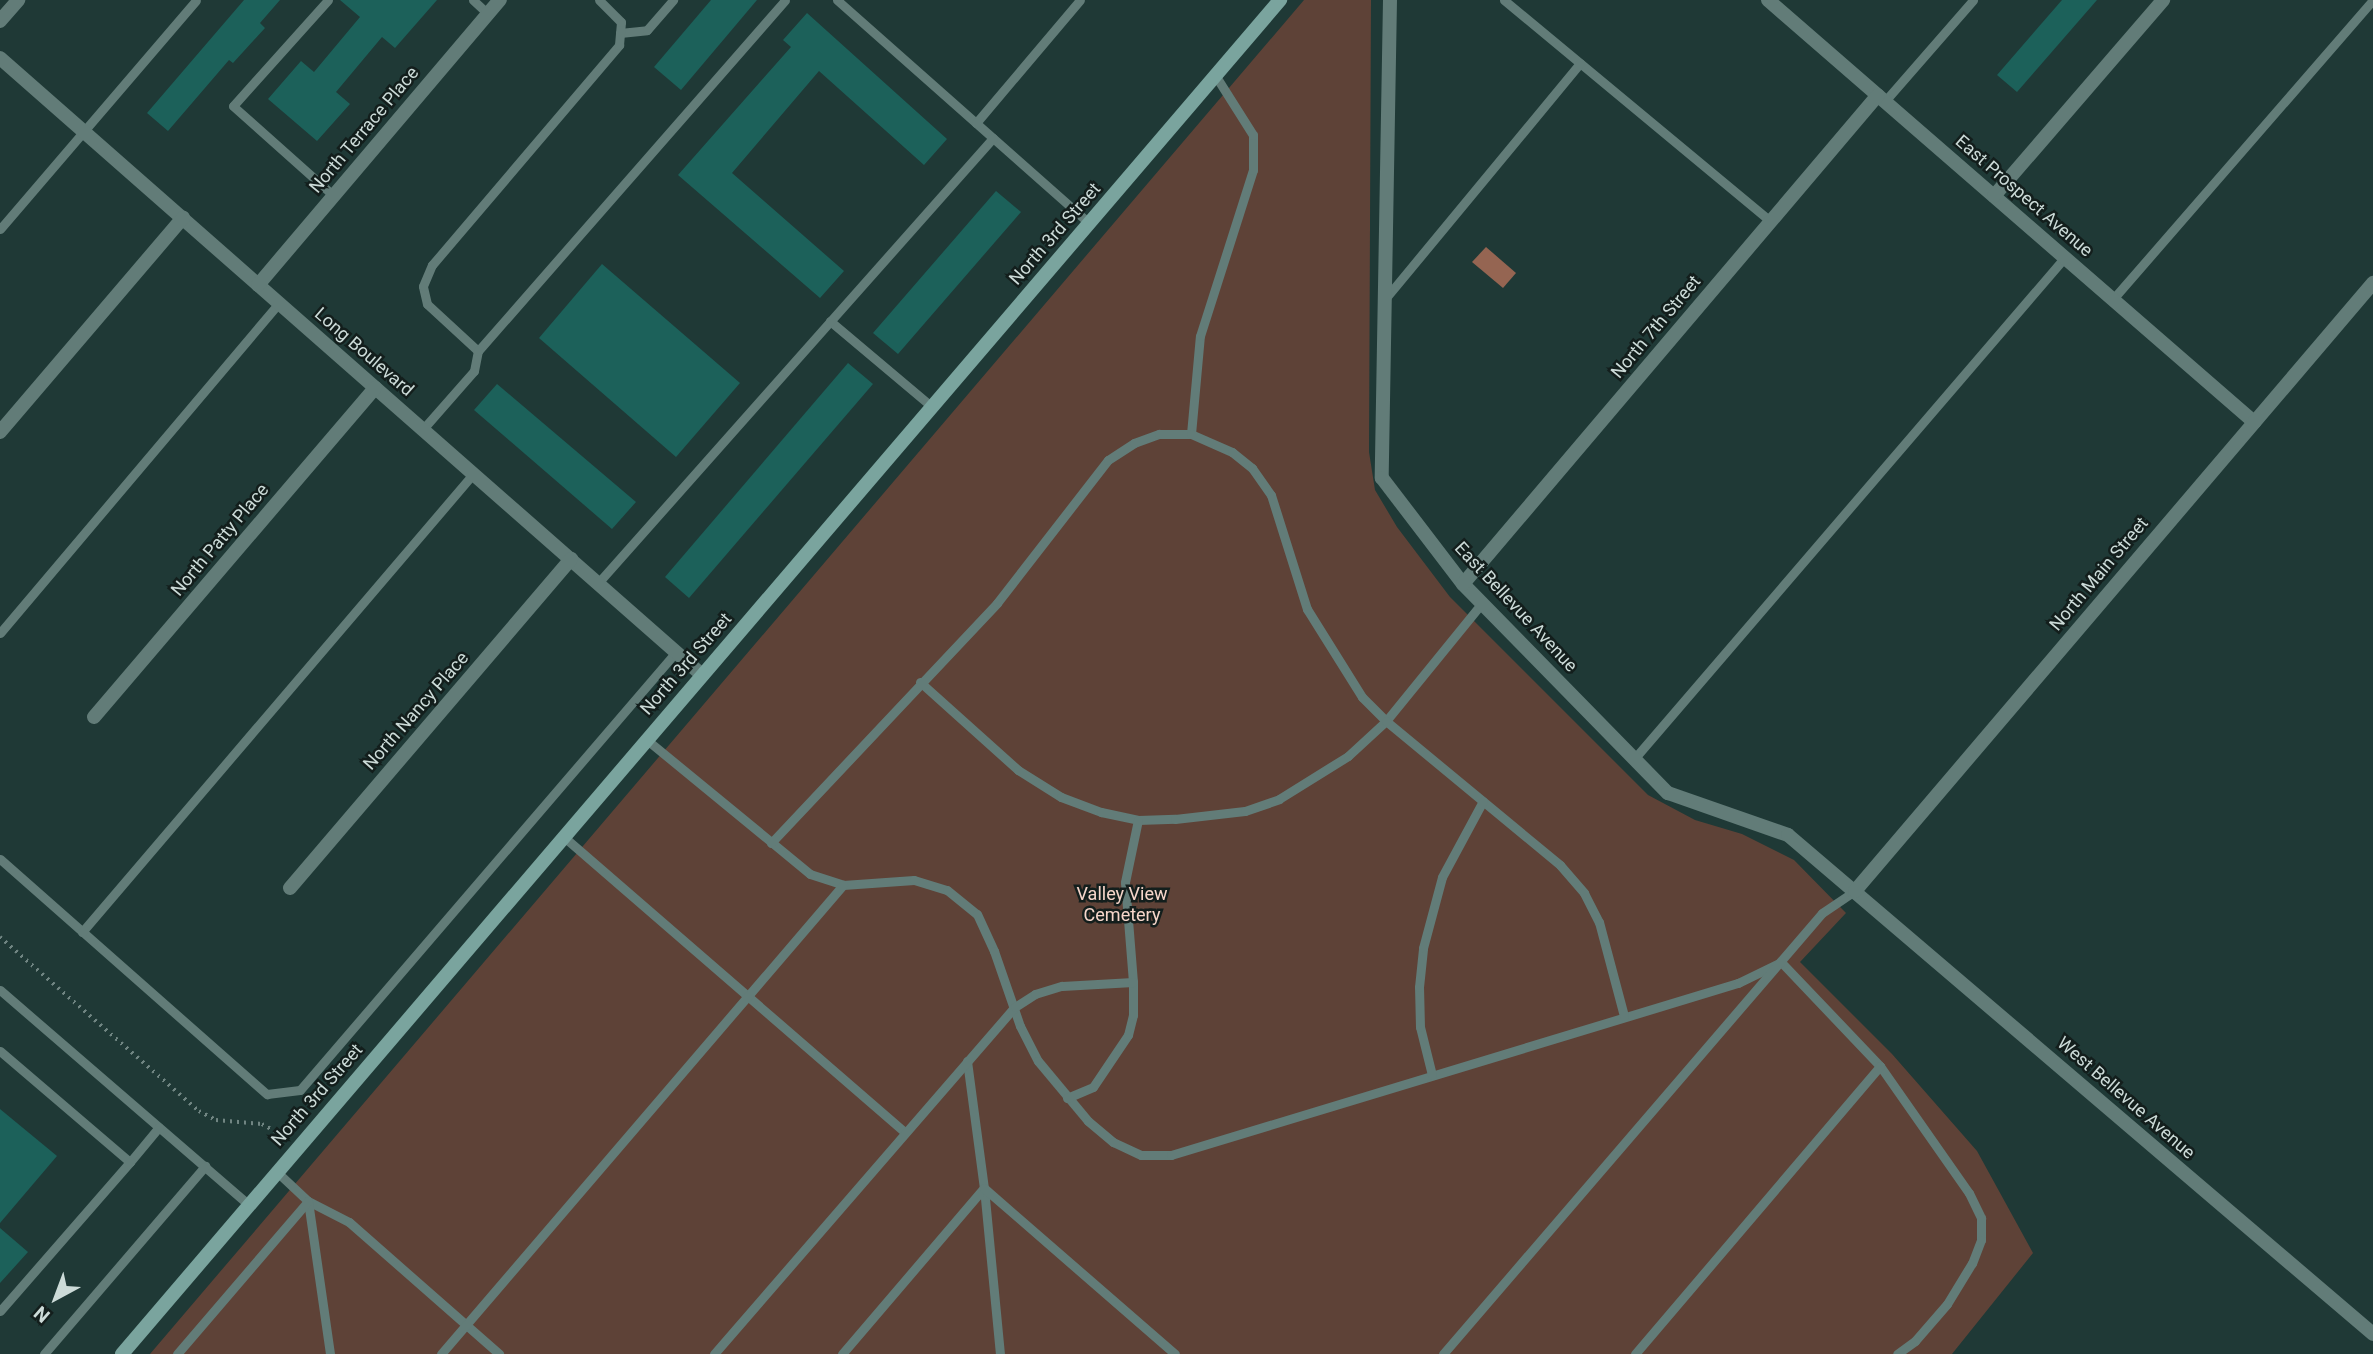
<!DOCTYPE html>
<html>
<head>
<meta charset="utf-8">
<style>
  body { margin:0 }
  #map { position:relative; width:2373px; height:1354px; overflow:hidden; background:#1f3936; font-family:Roboto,sans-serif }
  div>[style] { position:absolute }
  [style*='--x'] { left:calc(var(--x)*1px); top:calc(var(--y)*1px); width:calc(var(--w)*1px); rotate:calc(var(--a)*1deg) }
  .green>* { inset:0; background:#5e4237 }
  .water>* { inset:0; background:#956552 }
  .building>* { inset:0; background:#1c615a }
  .path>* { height:3.5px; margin-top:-1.75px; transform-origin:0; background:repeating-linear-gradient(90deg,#708582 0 2px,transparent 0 7px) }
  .lane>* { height:9px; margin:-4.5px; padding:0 4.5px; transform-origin:4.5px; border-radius:4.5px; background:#627c78 }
  .street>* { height:14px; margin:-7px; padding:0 7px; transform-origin:7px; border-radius:7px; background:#627c78 }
  .secondary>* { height:14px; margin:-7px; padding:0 7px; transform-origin:7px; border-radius:7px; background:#7aa49e }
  span { translate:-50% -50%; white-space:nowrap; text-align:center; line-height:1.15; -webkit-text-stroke:5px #131e1c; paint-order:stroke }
  .street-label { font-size:18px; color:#ccdbd8 }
  .park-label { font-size:18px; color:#f6d6ca }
  .north { position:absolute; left:21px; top:1263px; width:70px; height:70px; -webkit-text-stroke:5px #131e1c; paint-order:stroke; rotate:221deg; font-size:19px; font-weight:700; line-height:28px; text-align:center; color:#ccdbd8 }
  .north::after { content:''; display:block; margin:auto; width:24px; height:32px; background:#ccdbd8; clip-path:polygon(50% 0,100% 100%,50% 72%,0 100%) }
</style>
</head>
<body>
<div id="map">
  <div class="green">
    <i style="clip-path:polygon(1304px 0,1371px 0,1369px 452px,1375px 490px,1397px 527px,1450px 597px,1648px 795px,1695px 820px,1742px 834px,1794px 860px,1846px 913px,1800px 962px,1892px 1054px,1977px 1151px,2033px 1253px,1952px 1354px,150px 1354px)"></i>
  </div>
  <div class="water">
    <i style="clip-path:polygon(1486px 247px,1516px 273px,1503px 288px,1472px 262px)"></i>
  </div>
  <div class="building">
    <i style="clip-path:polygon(244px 0,280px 0,260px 23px,265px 28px,233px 63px,229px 60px,168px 131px,147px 113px)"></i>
    <i style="clip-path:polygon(340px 0,437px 0,395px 48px,382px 37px,336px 92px,350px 104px,317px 141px,268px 99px,301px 61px,314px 72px,360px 17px)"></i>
    <i style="clip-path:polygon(711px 0,757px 0,681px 90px,654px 67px)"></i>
    <i style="clip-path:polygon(2062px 0,2097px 0,2017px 92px,1997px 75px)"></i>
    <i style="clip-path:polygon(807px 13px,947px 139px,924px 165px,819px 71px,732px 173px,844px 271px,820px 298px,678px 175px,791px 47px,783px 40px)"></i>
    <i style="clip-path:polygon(996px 191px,1021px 212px,898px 354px,873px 333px)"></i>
    <i style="clip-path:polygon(602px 264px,740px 383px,676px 457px,539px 338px)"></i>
    <i style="clip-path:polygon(848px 363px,873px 384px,689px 598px,665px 577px)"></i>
    <i style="clip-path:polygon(497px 384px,636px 502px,612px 529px,474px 410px)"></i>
    <i style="clip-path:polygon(0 1109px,57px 1156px,0 1223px)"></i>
    <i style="clip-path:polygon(0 1228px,28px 1252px,0 1283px)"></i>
  </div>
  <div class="path">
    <i style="--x:0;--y:937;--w:264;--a:41.2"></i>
    <i style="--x:199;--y:1111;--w:19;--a:28"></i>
    <i style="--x:216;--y:1120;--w:46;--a:5"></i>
    <i style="--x:262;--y:1124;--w:26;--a:29"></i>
  </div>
  <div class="lane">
    <i style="--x:328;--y:0;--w:142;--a:131.9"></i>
    <i style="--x:233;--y:106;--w:135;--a:41.7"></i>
    <i style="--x:473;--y:0;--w:21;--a:43"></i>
    <i style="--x:837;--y:0;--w:337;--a:41.5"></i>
    <i style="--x:1504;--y:0;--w:346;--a:39.7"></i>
    <i style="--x:620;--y:33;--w:27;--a:-6"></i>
    <i style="--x:647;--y:30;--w:40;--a:-49"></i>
    <i style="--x:1885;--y:101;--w:134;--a:-48.9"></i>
    <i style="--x:976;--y:123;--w:161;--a:-49.8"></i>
    <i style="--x:0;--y:229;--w:301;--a:-49.4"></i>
    <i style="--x:1385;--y:299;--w:306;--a:-50.4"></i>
    <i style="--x:2113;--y:299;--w:396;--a:-49"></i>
    <i style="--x:830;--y:321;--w:133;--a:40.1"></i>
    <i style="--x:478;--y:351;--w:69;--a:-137.3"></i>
    <i style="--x:427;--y:304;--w:18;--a:-103"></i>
    <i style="--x:423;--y:286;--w:23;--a:-67"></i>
    <i style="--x:432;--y:265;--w:289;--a:-49.6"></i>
    <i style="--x:619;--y:45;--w:23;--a:-85"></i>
    <i style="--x:621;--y:22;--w:31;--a:-135"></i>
    <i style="--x:423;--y:429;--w:77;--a:-48.7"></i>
    <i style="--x:474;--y:371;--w:20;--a:-79"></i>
    <i style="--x:478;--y:351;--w:466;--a:-48.8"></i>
    <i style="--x:1191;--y:434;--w:98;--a:-84.8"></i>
    <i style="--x:1200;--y:336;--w:174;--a:-72.3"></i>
    <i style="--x:1253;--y:170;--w:35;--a:-90"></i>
    <i style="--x:1253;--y:135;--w:71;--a:-122.3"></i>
    <i style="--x:598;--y:583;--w:595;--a:-48.41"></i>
    <i style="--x:0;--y:633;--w:432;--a:-49.8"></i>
    <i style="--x:920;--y:682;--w:132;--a:41.9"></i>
    <i style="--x:1018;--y:770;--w:51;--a:32.1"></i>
    <i style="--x:1061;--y:797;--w:43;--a:20.6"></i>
    <i style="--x:1101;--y:812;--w:38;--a:12"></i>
    <i style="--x:1138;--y:820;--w:37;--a:-2"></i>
    <i style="--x:1175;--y:819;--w:70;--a:-6.5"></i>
    <i style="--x:1245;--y:811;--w:36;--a:-19"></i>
    <i style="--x:1279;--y:799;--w:81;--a:-31.9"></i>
    <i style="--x:1348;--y:756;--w:52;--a:-42.6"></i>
    <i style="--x:1386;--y:721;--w:152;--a:-50.9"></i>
    <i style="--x:647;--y:740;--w:211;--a:39.4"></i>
    <i style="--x:810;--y:874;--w:35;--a:18"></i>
    <i style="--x:843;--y:885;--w:71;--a:-4"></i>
    <i style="--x:914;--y:880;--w:34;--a:17"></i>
    <i style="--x:947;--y:890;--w:38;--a:39"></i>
    <i style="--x:977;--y:914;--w:41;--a:65.3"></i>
    <i style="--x:994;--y:951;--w:79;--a:70.9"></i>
    <i style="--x:1020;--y:1026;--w:39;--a:63"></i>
    <i style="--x:1038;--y:1061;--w:78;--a:50.2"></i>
    <i style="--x:1088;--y:1121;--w:33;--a:40"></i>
    <i style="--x:1113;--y:1142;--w:31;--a:25"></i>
    <i style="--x:1141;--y:1155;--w:30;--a:0"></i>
    <i style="--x:1171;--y:1155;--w:593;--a:-16.88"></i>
    <i style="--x:1738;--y:983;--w:48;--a:-26"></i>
    <i style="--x:1781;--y:962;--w:144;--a:46.4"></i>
    <i style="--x:1880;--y:1066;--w:155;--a:55"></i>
    <i style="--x:1969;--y:1193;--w:28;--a:64"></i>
    <i style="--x:1981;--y:1218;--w:22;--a:90"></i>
    <i style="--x:1981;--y:1240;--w:25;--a:111"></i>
    <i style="--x:1972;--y:1263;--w:48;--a:121.4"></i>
    <i style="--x:1947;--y:1304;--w:49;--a:130.9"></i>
    <i style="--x:1915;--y:1341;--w:22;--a:144"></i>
    <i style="--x:1634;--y:759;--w:662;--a:-49.35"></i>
    <i style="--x:564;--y:837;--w:450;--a:40.9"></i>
    <i style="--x:771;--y:843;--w:330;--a:-46.7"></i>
    <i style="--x:997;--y:603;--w:181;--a:-52.2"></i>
    <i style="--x:1108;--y:460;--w:31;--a:-33"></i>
    <i style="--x:1134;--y:443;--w:27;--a:-20"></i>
    <i style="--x:1159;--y:434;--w:32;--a:0"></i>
    <i style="--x:1191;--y:434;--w:45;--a:23.7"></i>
    <i style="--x:1232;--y:452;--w:26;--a:39"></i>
    <i style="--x:1252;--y:468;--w:33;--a:55"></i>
    <i style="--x:1271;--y:495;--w:120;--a:72.5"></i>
    <i style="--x:1307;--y:609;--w:104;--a:58"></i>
    <i style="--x:1362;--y:697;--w:34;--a:45"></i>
    <i style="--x:1386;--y:721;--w:226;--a:39.6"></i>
    <i style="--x:1560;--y:865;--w:37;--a:49"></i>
    <i style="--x:1584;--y:893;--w:33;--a:63"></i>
    <i style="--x:1599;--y:922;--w:97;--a:75.1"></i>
    <i style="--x:0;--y:859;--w:356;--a:41.4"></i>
    <i style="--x:267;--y:1094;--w:33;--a:-7"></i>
    <i style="--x:300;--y:1090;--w:577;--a:-49.36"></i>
    <i style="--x:82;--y:932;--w:602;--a:-49.51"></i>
    <i style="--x:0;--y:990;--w:329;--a:40.8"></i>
    <i style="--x:0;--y:1051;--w:171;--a:40.5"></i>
    <i style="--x:130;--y:1162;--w:45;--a:-50.4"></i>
    <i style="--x:967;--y:1061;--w:128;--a:82.4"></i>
    <i style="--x:984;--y:1188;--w:167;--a:84.5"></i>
    <i style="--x:1432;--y:1075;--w:49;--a:-104"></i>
    <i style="--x:1420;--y:1027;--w:40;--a:-91.4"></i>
    <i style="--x:1419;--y:987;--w:39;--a:-84"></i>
    <i style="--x:1423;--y:948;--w:73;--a:-75"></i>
    <i style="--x:1442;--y:877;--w:86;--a:-61.7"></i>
    <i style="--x:1067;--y:1098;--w:28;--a:-23"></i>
    <i style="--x:1093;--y:1087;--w:63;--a:-56.1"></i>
    <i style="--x:1128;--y:1035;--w:21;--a:-76"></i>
    <i style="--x:1133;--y:1015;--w:33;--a:-90"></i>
    <i style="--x:1133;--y:982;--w:100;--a:-94.6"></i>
    <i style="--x:1125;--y:882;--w:63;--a:-78.2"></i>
    <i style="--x:277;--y:1172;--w:42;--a:43.1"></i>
    <i style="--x:308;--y:1201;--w:46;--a:27.1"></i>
    <i style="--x:349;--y:1222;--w:200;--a:41.3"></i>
    <i style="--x:308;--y:1201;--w:155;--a:81.8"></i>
    <i style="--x:0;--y:1311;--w:198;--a:-48.9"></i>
    <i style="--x:44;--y:1354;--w:248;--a:-49.4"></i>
    <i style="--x:177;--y:1354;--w:201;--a:-49.4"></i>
    <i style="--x:441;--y:1354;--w:618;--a:-49.4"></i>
    <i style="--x:714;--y:1354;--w:459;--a:-49.1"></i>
    <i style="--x:1015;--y:1007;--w:24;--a:-33"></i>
    <i style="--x:1035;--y:994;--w:28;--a:-17"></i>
    <i style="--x:1062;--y:986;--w:71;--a:-3.2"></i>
    <i style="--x:842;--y:1354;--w:218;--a:-49.5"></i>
    <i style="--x:984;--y:1188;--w:253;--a:41"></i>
    <i style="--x:1443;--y:1354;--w:581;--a:-49.32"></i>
    <i style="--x:1822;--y:913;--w:40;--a:-34"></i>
    <i style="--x:1635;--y:1354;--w:378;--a:-49.6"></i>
  </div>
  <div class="street">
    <i style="--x:1390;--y:0;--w:478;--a:91"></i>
    <i style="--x:1382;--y:478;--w:133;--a:52.6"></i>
    <i style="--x:1463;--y:584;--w:293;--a:45.6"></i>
    <i style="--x:1668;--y:793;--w:127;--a:19.3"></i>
    <i style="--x:1788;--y:835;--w:769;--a:40.46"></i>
    <i style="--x:1768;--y:0;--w:644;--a:40.97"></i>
    <i style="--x:0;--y:21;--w:28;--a:-49"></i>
    <i style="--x:0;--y:58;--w:935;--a:41.31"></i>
    <i style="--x:1994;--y:196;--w:259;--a:-49.2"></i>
    <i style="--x:258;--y:285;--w:374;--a:-49.7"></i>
    <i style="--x:0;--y:432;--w:282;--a:-49.5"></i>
    <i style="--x:1463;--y:584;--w:641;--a:-49.68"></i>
    <i style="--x:94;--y:717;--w:433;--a:-49.5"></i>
    <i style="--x:290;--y:888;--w:433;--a:-49.5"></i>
    <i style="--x:1855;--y:891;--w:799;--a:-49.57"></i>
  </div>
  <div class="secondary">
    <i style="--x:122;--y:1354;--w:1782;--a:-49.46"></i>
  </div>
  <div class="street-label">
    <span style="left:364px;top:130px;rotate:-50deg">North Terrace Place</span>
    <span style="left:2024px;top:196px;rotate:41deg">East Prospect Avenue</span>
    <span style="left:1055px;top:234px;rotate:-49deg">North 3rd Street</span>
    <span style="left:1656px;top:327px;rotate:-50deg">North 7th Street</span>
    <span style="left:364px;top:352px;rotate:41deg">Long Boulevard</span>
    <span style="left:220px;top:540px;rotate:-50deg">North Patty Place</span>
    <span style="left:2099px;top:574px;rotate:-50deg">North Main Street</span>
    <span style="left:1516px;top:607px;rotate:47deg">East Bellevue Avenue</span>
    <span style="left:686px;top:664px;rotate:-49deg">North 3rd Street</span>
    <span style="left:416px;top:711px;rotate:-49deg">North Nancy Place</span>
    <span style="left:317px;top:1095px;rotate:-49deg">North 3rd Street</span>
    <span style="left:2126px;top:1098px;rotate:41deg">West Bellevue Avenue</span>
  </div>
  <div class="park-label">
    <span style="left:1122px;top:905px">Valley View<br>Cemetery</span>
  </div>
  <div class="north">N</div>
</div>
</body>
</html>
